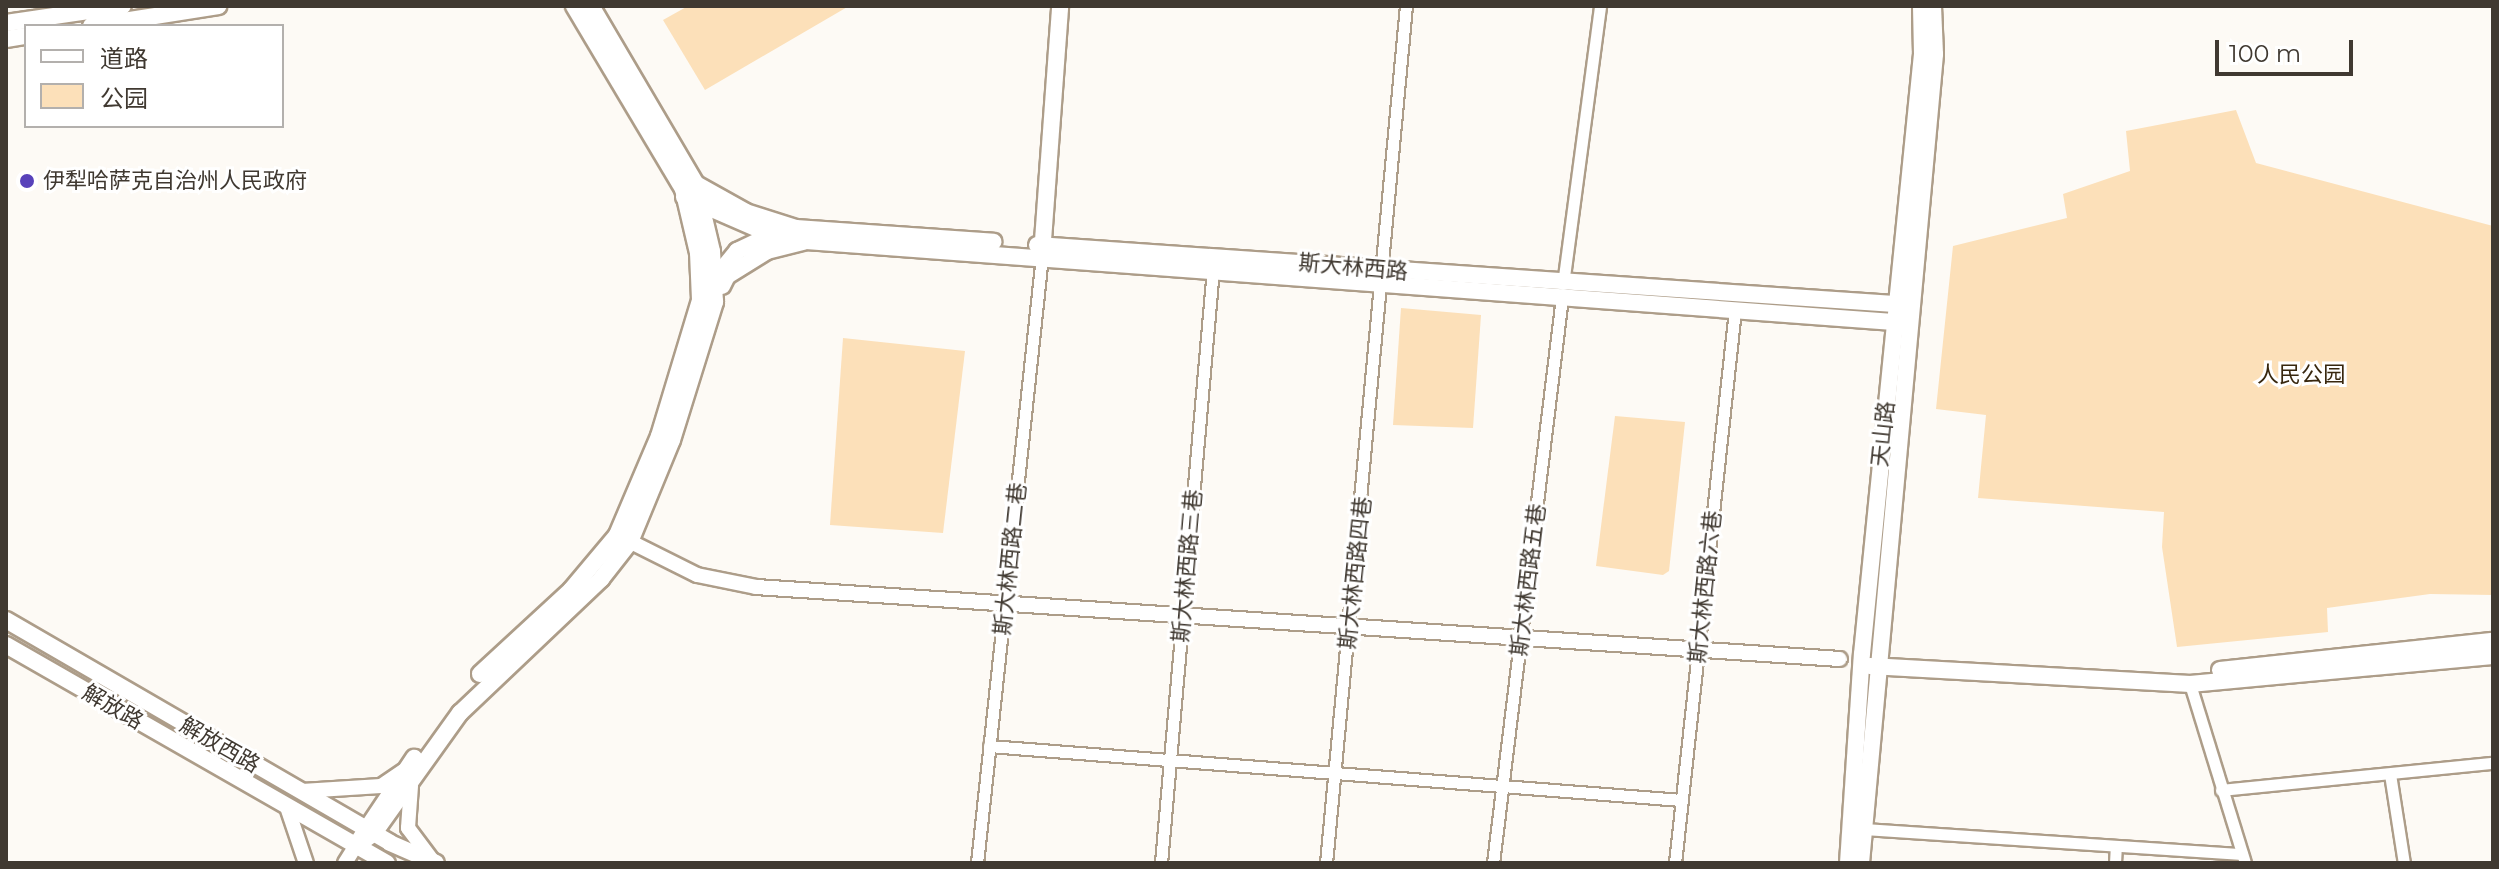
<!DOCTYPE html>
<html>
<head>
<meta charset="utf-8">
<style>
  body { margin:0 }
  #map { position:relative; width:2499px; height:869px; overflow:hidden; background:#fdfaf5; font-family:Montserrat,"Noto Sans SC",sans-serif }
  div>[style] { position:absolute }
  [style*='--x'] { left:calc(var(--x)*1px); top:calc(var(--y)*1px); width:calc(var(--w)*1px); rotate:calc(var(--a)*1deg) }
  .green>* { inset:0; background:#fce0b9 }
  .roads { filter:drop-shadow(2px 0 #ad9d89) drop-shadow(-2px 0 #ad9d89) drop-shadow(0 2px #ad9d89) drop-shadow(0 -2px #ad9d89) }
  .minor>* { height:11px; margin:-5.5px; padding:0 5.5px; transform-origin:5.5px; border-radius:5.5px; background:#fff }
  .tertiary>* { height:14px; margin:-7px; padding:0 7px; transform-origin:7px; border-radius:7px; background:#fff }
  .secondary>* { height:16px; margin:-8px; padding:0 8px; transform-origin:8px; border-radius:8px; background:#fff }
  .dots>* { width:22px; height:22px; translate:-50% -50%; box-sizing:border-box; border:4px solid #fff; border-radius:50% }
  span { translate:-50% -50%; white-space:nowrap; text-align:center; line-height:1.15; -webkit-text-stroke:6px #fff; paint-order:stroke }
  .poi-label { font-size:22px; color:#403931 }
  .left { translate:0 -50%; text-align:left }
  .street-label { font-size:22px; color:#403931 }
  .park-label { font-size:22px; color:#38270e }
  .frame { position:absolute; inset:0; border:8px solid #403931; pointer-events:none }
  .legend { position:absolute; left:24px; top:24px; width:260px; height:104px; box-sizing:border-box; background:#fff; border:2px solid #b3b0ad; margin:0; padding:10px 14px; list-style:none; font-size:24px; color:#403931 }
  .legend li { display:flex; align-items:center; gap:16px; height:40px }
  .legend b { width:40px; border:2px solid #b3b0ad }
  .scale { position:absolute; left:2215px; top:40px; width:138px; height:36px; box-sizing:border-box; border:4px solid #403931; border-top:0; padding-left:10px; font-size:24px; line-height:28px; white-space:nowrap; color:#403931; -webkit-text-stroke:6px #fff; paint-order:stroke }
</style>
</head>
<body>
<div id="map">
  <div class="green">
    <i style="clip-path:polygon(688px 6px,849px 6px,705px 90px,663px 20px)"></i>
    <i style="clip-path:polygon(2236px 110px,2256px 163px,2493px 226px,2493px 595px,2430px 594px,2327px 608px,2328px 632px,2177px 647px,2162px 547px,2164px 512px,1978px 498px,1986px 415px,1936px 409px,1953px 246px,2067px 218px,2063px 194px,2130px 171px,2126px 131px)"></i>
    <i style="clip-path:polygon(1401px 308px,1481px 315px,1473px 428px,1393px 425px)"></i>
    <i style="clip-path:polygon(843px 338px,965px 351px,943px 533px,830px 525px)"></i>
    <i style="clip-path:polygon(1615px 416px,1685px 422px,1669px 571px,1663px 575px,1596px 566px)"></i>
  </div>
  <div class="roads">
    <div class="minor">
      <i style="--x:1563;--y:284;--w:280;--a:-82.4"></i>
      <i style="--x:2190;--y:684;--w:187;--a:72.9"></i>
      <i style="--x:989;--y:746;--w:695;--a:4.46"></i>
      <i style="--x:2390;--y:774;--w:90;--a:81.1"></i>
      <i style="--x:2221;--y:790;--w:273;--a:-5.7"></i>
      <i style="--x:1864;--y:829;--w:379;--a:3.8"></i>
      <i style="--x:977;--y:863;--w:610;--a:-83.89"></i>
      <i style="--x:1161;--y:863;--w:596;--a:-85"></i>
      <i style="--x:1326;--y:863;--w:861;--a:-84.67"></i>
      <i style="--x:1493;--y:863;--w:570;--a:-83.05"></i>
      <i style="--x:1675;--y:863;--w:556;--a:-83.81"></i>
      <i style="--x:2115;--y:863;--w:17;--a:-87"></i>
    </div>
    <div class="tertiary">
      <i style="--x:621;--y:537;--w:85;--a:26.6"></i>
      <i style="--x:697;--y:575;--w:60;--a:11.5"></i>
      <i style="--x:756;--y:587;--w:1086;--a:3.8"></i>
      <i style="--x:411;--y:786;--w:42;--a:94.1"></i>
      <i style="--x:408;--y:828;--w:39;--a:53"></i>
      <i style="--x:302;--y:791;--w:79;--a:-3.6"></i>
      <i style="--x:381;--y:786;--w:27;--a:-34"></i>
      <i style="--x:287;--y:807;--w:59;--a:71.3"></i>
      <i style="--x:345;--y:863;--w:19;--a:-58"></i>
    </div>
    <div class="secondary">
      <i style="--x:6;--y:23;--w:118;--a:-8.3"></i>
      <i style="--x:91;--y:26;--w:129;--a:-8.9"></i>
      <i style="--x:6;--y:39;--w:20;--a:-9"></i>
      <i style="--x:696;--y:184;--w:57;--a:29.2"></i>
      <i style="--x:746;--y:212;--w:52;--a:17.7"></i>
      <i style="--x:796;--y:228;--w:198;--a:4"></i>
      <i style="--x:684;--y:197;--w:81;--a:23.4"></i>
      <i style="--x:758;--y:229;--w:49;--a:14"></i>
      <i style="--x:806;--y:241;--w:1104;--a:4.26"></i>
      <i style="--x:1037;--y:245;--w:874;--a:3.94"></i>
      <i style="--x:1042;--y:254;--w:249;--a:-85.8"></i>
      <i style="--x:710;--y:284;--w:43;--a:-50.7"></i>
      <i style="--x:737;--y:251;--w:42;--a:-25.3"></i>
      <i style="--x:722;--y:286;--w:11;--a:-63"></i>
      <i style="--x:727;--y:276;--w:47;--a:-32"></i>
      <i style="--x:767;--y:251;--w:38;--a:-14"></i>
      <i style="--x:6;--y:620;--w:444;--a:30.1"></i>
      <i style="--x:390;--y:843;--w:50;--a:23.5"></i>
      <i style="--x:6;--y:645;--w:439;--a:29.8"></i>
      <i style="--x:1870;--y:666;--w:321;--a:3.2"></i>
      <i style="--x:2190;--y:684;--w:304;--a:-5.3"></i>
      <i style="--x:2220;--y:670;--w:275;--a:-6.1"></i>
      <i style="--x:480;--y:674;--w:124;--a:-42.7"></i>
      <i style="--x:571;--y:590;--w:72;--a:-50.1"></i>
      <i style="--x:617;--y:535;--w:108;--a:-67"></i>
      <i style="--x:659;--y:436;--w:142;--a:-73.2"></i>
      <i style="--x:700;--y:300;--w:47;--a:-92.4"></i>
      <i style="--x:698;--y:253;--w:66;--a:-103.2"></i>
      <i style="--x:683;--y:189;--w:213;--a:-120.8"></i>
      <i style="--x:356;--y:845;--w:105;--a:-56.3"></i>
      <i style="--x:355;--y:847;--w:24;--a:-36"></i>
      <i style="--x:374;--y:833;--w:148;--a:-54.4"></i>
      <i style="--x:460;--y:713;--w:195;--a:-43.5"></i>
      <i style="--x:601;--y:579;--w:47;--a:-51.9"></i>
      <i style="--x:630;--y:542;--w:110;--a:-67.6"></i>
      <i style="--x:672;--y:440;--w:145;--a:-72.7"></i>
      <i style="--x:715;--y:302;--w:51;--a:-93.4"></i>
      <i style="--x:712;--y:251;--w:69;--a:-103.4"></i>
      <i style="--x:696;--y:184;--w:207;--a:-120.5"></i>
      <i style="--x:1848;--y:863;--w:209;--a:-86.2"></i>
      <i style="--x:1862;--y:654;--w:603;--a:-84.29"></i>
      <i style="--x:1922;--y:54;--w:48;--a:-91.2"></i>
      <i style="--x:1861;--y:863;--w:812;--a:-84.77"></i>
      <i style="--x:1935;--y:54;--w:48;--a:-92.4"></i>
    </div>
  </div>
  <div class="dots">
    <i style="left:27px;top:181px;background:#5842ba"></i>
  </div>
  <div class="poi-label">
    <span class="left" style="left:43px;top:181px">伊犁哈萨克自治州人民政府</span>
  </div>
  <div class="street-label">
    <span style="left:1353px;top:267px;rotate:5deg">斯大林西路</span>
    <span style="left:1883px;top:434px;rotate:-84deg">天山路</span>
    <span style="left:1010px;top:559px;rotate:-84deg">斯大林西路二巷</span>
    <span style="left:1187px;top:566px;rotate:-85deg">斯大林西路三巷</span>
    <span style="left:1355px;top:573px;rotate:-84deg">斯大林西路四巷</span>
    <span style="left:1528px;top:580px;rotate:-83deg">斯大林西路五巷</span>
    <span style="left:1705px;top:587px;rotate:-84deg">斯大林西路六巷</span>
    <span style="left:113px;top:707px;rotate:30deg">解放路</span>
    <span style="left:220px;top:745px;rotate:30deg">解放西路</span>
  </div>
  <div class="park-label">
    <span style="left:2301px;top:375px">人民公园</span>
  </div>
  <div class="frame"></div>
  <ul class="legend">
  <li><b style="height:10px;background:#fff"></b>道路</li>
  <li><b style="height:22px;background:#fce0b9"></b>公园</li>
  </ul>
  <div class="scale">100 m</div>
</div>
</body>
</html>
